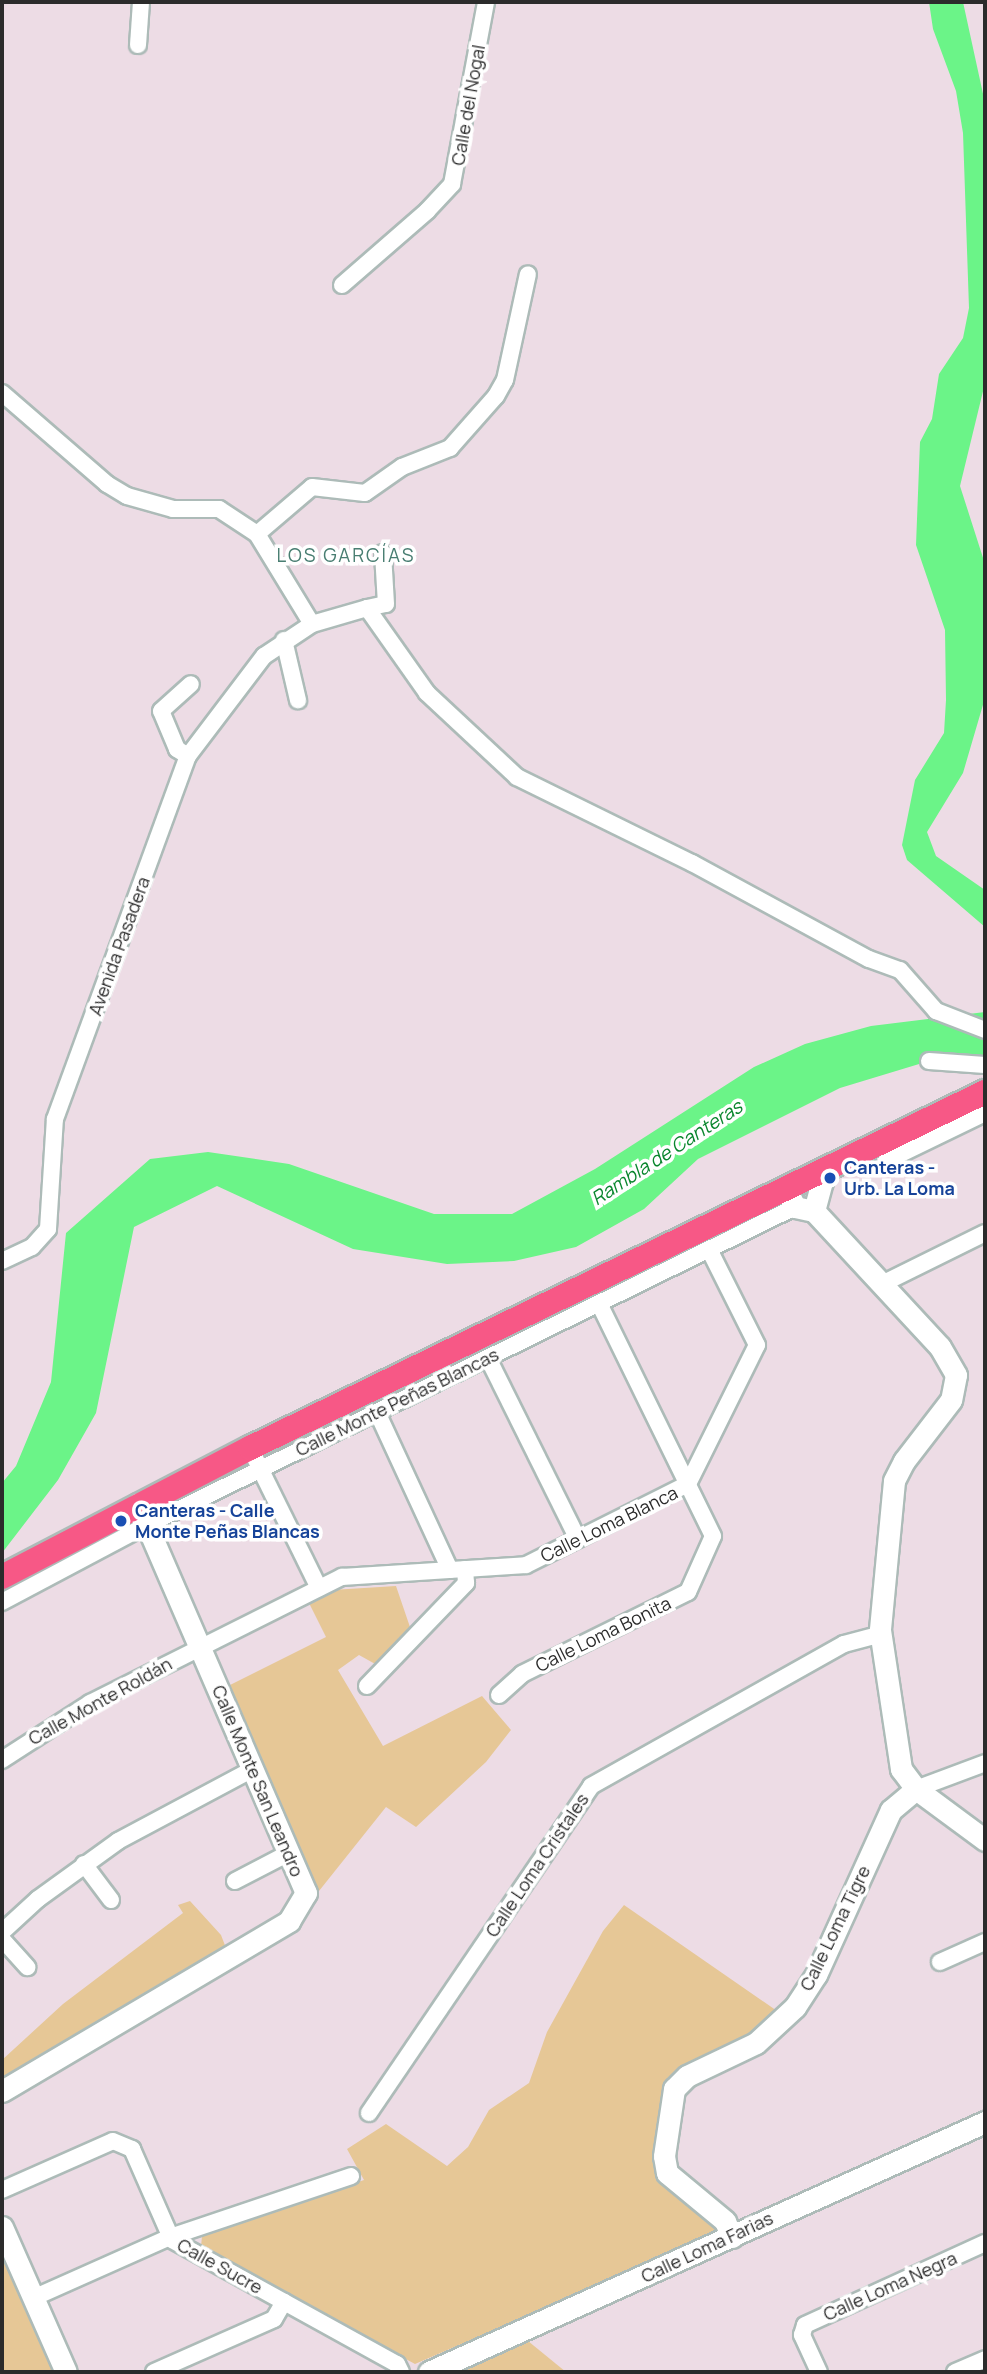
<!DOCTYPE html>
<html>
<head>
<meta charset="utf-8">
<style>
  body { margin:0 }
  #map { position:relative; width:987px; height:2374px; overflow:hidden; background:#eddce5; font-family:Manrope,sans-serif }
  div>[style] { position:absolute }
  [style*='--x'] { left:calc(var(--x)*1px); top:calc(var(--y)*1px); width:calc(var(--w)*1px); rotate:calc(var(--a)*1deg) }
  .green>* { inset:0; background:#e6c796 }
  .water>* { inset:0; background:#6bf488 }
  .roads { filter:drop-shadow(2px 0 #adbbb8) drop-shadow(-2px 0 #adbbb8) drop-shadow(0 2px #adbbb8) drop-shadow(0 -2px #adbbb8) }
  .street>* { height:16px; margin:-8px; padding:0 8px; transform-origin:8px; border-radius:8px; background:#fff }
  .secondary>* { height:21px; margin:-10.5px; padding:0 10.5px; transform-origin:10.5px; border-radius:10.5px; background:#fff }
  .primary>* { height:24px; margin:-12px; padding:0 12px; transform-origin:12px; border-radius:12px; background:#f75886 }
  .dots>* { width:19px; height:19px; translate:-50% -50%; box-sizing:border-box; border:4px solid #fff; border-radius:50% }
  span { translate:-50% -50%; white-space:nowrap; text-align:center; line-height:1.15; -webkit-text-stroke:7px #fff; paint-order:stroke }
  .street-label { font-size:18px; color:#2b2b2b }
  .transit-label { font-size:18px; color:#164399; font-weight:700 }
  .left { translate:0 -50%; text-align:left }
  .neighbourhood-label { font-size:19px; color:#497e72; letter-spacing:2px }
  .water-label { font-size:19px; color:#09862d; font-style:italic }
  .frame { position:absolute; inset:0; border:4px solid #2b2b2b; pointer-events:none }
</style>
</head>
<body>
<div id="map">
  <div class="green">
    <i style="clip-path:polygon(396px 1586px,411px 1630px,377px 1665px,359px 1655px,338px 1670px,383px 1746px,482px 1696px,511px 1730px,486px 1762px,416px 1827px,386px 1807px,315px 1896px,226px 1687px,326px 1637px,308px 1601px,332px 1590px)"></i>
    <i style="clip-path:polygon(190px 1901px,221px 1935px,226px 1948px,2px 2083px,2px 2060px,63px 2004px,183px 1913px,178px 1905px)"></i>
    <i style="clip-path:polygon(624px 1905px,780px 2013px,775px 2021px,685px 2072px,659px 2155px,717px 2222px,720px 2232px,415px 2364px,201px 2247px,202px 2236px,364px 2180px,347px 2149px,386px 2124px,447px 2166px,468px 2147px,489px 2110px,529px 2083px,547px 2032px,603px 1931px)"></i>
    <i style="clip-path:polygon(2px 2244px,58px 2372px,2px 2372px)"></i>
    <i style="clip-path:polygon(528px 2341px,566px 2372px,458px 2372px)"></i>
  </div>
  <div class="water">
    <i style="clip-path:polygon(929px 2px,963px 2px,985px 103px,985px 383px,960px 486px,985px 564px,985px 698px,963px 773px,927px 832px,936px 856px,985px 890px,985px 927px,907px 860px,902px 845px,915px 780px,944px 733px,946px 700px,945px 630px,916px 545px,920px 442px,932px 419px,939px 374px,963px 338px,969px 308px,963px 133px,956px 91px,933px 29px)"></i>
    <i style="clip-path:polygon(985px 1012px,985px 1065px,929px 1061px,840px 1088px,698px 1159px,644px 1209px,576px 1247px,514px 1261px,447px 1264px,353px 1249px,217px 1186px,134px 1227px,96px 1413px,58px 1480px,2px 1553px,2px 1483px,16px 1466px,51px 1382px,66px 1233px,150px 1159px,208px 1152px,289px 1164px,434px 1214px,512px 1214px,595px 1169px,754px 1067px,805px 1044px,871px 1026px)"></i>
  </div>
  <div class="roads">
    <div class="street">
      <i style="--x:138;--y:45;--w:43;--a:-86"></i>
      <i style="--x:342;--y:285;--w:113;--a:-41"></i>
      <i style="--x:427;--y:211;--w:37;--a:-47"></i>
      <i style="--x:452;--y:184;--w:185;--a:-79.4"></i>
      <i style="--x:2;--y:393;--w:139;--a:40.9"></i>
      <i style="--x:107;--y:484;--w:23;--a:31"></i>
      <i style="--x:127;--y:496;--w:48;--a:15.8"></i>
      <i style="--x:173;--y:509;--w:46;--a:0"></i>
      <i style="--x:219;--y:509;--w:45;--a:33.3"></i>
      <i style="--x:257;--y:534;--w:105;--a:58.6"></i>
      <i style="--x:257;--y:534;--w:72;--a:-40.5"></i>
      <i style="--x:312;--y:487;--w:53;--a:6.5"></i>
      <i style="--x:365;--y:493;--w:45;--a:-35.1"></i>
      <i style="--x:402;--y:467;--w:52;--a:-21.6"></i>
      <i style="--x:450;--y:448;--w:69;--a:-48.5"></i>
      <i style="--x:496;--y:396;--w:18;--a:-61"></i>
      <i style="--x:505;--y:380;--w:108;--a:-77.8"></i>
      <i style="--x:367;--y:608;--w:19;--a:-12"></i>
      <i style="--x:386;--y:604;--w:51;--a:-93.4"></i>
      <i style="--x:284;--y:640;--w:62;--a:76.9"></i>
      <i style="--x:188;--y:756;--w:13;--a:-148"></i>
      <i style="--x:177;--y:749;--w:41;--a:-112.8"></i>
      <i style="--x:161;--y:711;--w:40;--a:-42"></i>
      <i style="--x:929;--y:1061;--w:56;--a:4.1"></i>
      <i style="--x:886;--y:1161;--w:110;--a:-25.9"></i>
      <i style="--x:2;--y:1261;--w:33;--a:-25"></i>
      <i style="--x:32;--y:1247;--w:24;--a:-48"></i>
      <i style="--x:48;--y:1229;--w:110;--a:-86.4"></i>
      <i style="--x:55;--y:1119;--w:387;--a:-69.9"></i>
      <i style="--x:188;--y:756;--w:126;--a:-52.8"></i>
      <i style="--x:264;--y:656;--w:58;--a:-33.7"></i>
      <i style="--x:312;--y:624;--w:57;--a:-16.2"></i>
      <i style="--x:367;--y:608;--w:104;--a:54.8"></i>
      <i style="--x:427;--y:693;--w:123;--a:43"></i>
      <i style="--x:517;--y:777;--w:195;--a:26.2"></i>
      <i style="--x:692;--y:863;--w:201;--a:28.5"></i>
      <i style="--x:869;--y:959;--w:33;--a:20"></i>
      <i style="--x:900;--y:970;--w:55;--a:48.7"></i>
      <i style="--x:936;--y:1011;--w:53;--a:21.2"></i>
      <i style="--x:882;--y:1284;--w:115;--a:-26.3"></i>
      <i style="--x:488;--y:1358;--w:202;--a:63.6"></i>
      <i style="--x:377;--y:1412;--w:174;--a:65.2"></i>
      <i style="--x:250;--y:1448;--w:156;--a:63.8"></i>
      <i style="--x:2;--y:1602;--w:166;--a:-28"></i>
      <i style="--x:149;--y:1524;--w:720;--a:-26.14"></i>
      <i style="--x:367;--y:1686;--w:143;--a:-46.1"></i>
      <i style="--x:466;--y:1583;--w:14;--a:-94"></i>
      <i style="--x:499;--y:1695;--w:31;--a:-42"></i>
      <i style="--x:522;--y:1674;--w:185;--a:-26.3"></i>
      <i style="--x:688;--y:1592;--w:61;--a:-65.9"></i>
      <i style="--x:713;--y:1536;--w:259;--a:-116.1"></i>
      <i style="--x:2;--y:1760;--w:105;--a:-32.9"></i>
      <i style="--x:90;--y:1703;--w:282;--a:-26.6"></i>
      <i style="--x:342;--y:1577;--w:184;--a:-3.7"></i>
      <i style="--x:526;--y:1565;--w:181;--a:-26.6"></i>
      <i style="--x:688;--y:1484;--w:155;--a:-63.6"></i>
      <i style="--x:757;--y:1345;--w:107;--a:-116.6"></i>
      <i style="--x:916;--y:1789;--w:74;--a:-20.6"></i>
      <i style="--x:84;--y:1864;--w:45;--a:53.1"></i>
      <i style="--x:235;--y:1881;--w:61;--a:-27.4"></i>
      <i style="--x:2;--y:1932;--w:49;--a:-42.5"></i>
      <i style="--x:38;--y:1899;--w:99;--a:-35.9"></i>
      <i style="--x:118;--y:1841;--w:153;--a:-28.1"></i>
      <i style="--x:2;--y:1939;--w:38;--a:48"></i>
      <i style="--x:940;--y:1962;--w:49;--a:-24"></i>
      <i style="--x:369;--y:2113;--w:395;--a:-55.8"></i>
      <i style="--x:591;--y:1786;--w:290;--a:-29.3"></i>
      <i style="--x:844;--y:1644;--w:38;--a:-15"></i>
      <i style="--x:2;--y:2190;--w:121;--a:-23.8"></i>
      <i style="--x:113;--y:2141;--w:21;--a:23"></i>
      <i style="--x:132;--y:2149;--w:99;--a:66.3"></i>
      <i style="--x:172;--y:2240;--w:257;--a:28.9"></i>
      <i style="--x:397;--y:2364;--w:9;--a:63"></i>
      <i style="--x:33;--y:2298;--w:150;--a:-24"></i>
      <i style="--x:170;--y:2237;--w:191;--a:-18.6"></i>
      <i style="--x:154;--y:2372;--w:131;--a:-23.8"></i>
      <i style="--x:274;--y:2319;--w:20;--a:-60"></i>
      <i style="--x:819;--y:2372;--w:41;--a:-114.7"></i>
      <i style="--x:802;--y:2335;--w:10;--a:-73"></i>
      <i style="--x:805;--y:2325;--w:198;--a:-24.5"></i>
      <i style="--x:955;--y:2372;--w:33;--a:-23"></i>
    </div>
    <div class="secondary">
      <i style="--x:786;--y:1188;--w:21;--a:65"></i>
      <i style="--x:795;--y:1207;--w:19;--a:12"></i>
      <i style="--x:814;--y:1211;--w:185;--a:47.2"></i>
      <i style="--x:940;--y:1347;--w:32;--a:60"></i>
      <i style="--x:956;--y:1375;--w:25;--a:101"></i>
      <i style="--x:951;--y:1400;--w:77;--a:127.6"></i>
      <i style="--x:904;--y:1461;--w:22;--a:117"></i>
      <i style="--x:894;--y:1481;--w:150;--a:95.4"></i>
      <i style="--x:880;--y:1630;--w:141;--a:81.4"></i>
      <i style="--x:901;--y:1769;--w:25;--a:53"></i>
      <i style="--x:916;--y:1789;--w:86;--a:36.5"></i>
      <i style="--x:814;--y:1211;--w:30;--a:-75"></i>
      <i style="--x:822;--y:1182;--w:11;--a:-112"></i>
      <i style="--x:2;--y:2091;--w:334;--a:-30.6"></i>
      <i style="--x:289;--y:1921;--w:33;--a:-59"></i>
      <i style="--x:306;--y:1893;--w:424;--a:-113.4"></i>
      <i style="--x:2;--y:2227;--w:158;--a:66.2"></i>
      <i style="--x:732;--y:2237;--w:17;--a:-114"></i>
      <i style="--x:725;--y:2221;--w:75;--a:-140.4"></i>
      <i style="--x:667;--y:2173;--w:17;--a:-100"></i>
      <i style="--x:664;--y:2156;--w:68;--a:-81.5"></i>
      <i style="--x:674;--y:2089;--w:18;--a:-45"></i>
      <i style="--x:687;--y:2076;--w:76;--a:-25.6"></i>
      <i style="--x:756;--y:2043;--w:53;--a:-42.7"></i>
      <i style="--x:795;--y:2007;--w:38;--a:-57"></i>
      <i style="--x:816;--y:1975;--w:181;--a:-65.6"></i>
      <i style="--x:891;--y:1810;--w:33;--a:-40"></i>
      <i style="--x:429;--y:2372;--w:610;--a:-24.21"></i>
    </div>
    <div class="primary">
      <i style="--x:2;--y:1577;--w:280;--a:-27.5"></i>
      <i style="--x:250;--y:1448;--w:817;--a:-25.84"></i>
    </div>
  </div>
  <div class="dots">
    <i style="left:830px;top:1178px;background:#1a4fb4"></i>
    <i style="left:121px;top:1521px;background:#1a4fb4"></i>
  </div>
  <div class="street-label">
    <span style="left:468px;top:105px;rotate:-80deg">Calle del Nogal</span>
    <span style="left:119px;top:946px;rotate:-70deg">Avenida Pasadera</span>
    <span style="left:397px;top:1402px;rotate:-26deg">Calle Monte Peñas Blancas</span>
    <span style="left:609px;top:1524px;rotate:-26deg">Calle Loma Blanca</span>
    <span style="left:603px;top:1634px;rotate:-26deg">Calle Loma Bonita</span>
    <span style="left:100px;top:1701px;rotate:-29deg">Calle Monte Roldán</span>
    <span style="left:258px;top:1781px;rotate:67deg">Calle Monte San Leandro</span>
    <span style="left:537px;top:1865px;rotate:-56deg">Calle Loma Cristales</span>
    <span style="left:835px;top:1928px;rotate:-64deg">Calle Loma Tigre</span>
    <span style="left:707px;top:2247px;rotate:-25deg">Calle Loma Farias</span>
    <span style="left:220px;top:2266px;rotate:29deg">Calle Sucre</span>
    <span style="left:890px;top:2286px;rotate:-24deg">Calle Loma Negra</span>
  </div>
  <div class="transit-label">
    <span class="left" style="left:844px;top:1178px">Canteras -<br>Urb. La Loma</span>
    <span class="left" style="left:135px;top:1521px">Canteras - Calle<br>Monte Peñas Blancas</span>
  </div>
  <div class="neighbourhood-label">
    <span style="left:346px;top:556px">LOS GARCÍAS</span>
  </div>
  <div class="water-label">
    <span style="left:667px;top:1153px;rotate:-33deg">Rambla de Canteras</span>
  </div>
  <div class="frame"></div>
</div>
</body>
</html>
